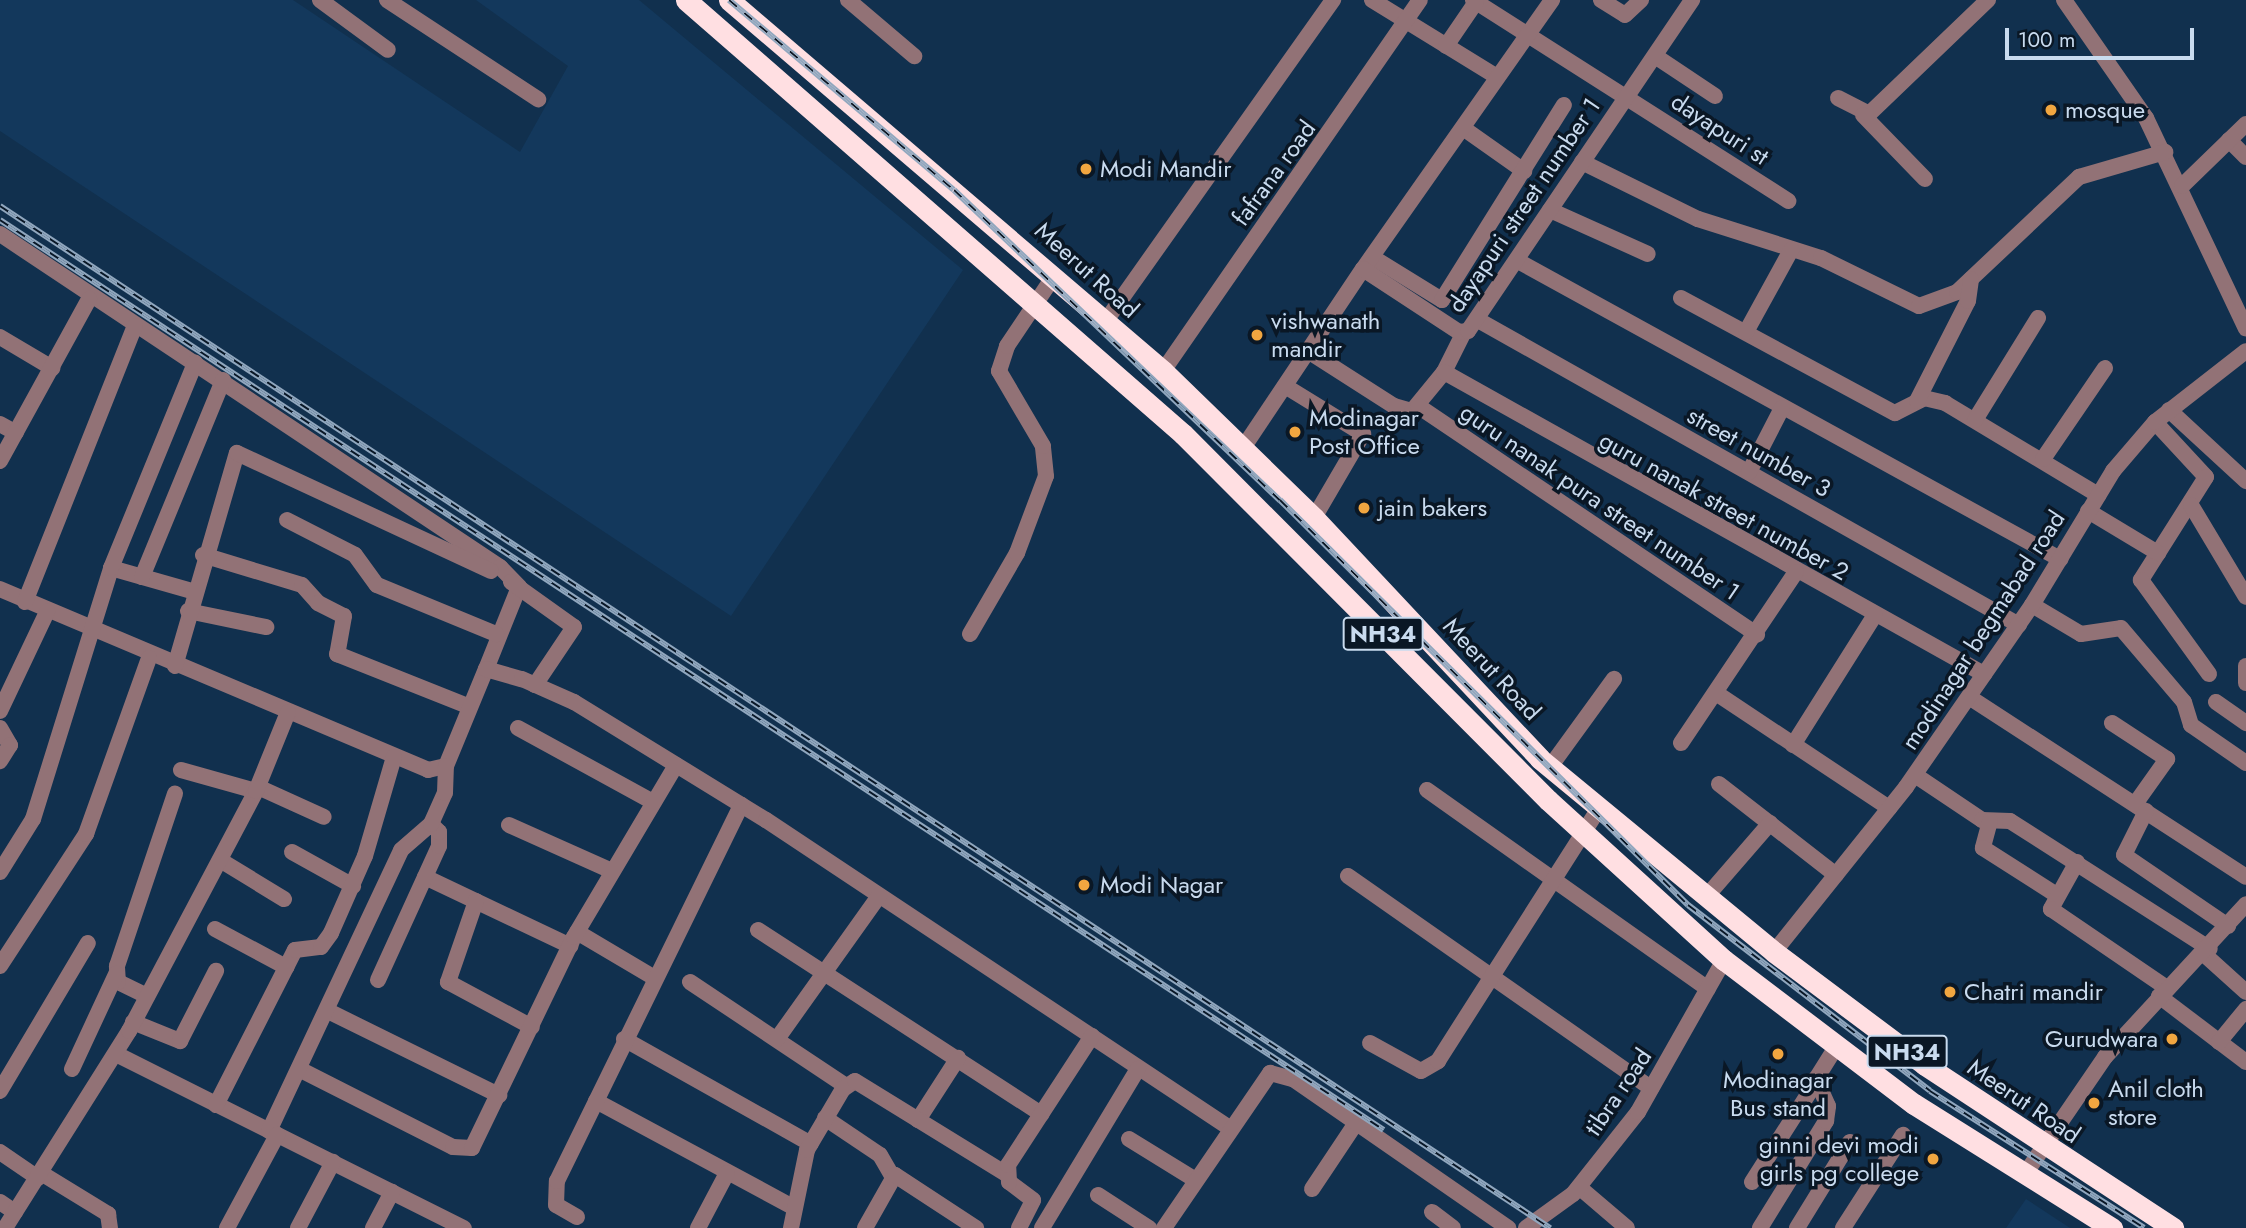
<!DOCTYPE html>
<html>
<head>
<meta charset="utf-8">
<style>
  body { margin:0 }
  #map { position:relative; width:2246px; height:1228px; overflow:hidden; background:#11304e; font-family:Jost,sans-serif }
  div>[style] { position:absolute }
  [style*='--x'] { left:calc(var(--x)*1px); top:calc(var(--y)*1px); width:calc(var(--w)*1px); rotate:calc(var(--a)*1deg) }
  .built>* { inset:0; background:#13385c }
  .minor>* { height:16px; margin:-8px; padding:0 8px; transform-origin:8px; border-radius:8px; background:#927276 }
  .highway>* { height:21px; margin:-10.5px; padding:0 10.5px; transform-origin:10.5px; border-radius:10.5px; background:#ffdfe2 }
  .rail>* { height:6px; margin-top:-3px; transform-origin:0; background:repeating-linear-gradient(90deg,#0a1725 0 10px,#91a7be 0 20px); box-sizing:border-box; border-block:2px solid #91a7be }
  .dots>* { width:19px; height:19px; translate:-50% -50%; box-sizing:border-box; border:4px solid #0a1725; border-radius:50% }
  span { translate:-50% -50%; white-space:nowrap; text-align:center; line-height:1.15; -webkit-text-stroke:7px #0a1725; paint-order:stroke }
  .shield-label span { padding:2px 5px; background:#0a1725; border:2px solid; border-radius:5px; -webkit-text-stroke-width:0 }
  .shield-label { font-size:23px; color:#c9dbef; font-weight:700 }
  .poi-label { font-size:24px; color:#c9dbef }
  .left { translate:0 -50%; text-align:left }
  .right { translate:-100% -50%; text-align:right }
  .street-label { font-size:24px; color:#c9dbef }
  .scale { position:absolute; left:2005px; top:28px; width:189px; height:32px; box-sizing:border-box; border:4px solid #c9dbef; border-top:0; padding-left:9px; font-size:21px; line-height:24px; white-space:nowrap; color:#c9dbef; -webkit-text-stroke:5px #0a1725; paint-order:stroke }
</style>
</head>
<body>
<div id="map">
  <div class="built">
    <i style="clip-path:polygon(0 0,293px 0,520px 152px,568px 66px,476px 0,639px 0,963px 270px,731px 616px,0 131px)"></i>
    <i style="clip-path:polygon(2026px 1199px,2070px 1228px,2006px 1228px)"></i>
  </div>
  <div class="minor">
    <i style="--x:320;--y:0;--w:84;--a:36.3"></i>
    <i style="--x:387;--y:0;--w:181;--a:33.3"></i>
    <i style="--x:848;--y:0;--w:87;--a:40.3"></i>
    <i style="--x:1372;--y:0;--w:147;--a:31.6"></i>
    <i style="--x:1473;--y:0;--w:374;--a:32.5"></i>
    <i style="--x:1601;--y:0;--w:28;--a:32"></i>
    <i style="--x:1625;--y:15;--w:22;--a:-43"></i>
    <i style="--x:2064;--y:0;--w:144;--a:55.2"></i>
    <i style="--x:2146;--y:118;--w:233;--a:64.6"></i>
    <i style="--x:1446;--y:46;--w:53;--a:-55.7"></i>
    <i style="--x:1655;--y:56;--w:72;--a:33.7"></i>
    <i style="--x:1838;--y:98;--w:35;--a:27"></i>
    <i style="--x:1869;--y:114;--w:165;--a:-43.8"></i>
    <i style="--x:1863;--y:115;--w:89;--a:45.9"></i>
    <i style="--x:1463;--y:128;--w:75;--a:35.2"></i>
    <i style="--x:2229;--y:140;--w:24;--a:45"></i>
    <i style="--x:1582;--y:162;--w:129;--a:26.2"></i>
    <i style="--x:1698;--y:219;--w:129;--a:17.6"></i>
    <i style="--x:1821;--y:258;--w:109;--a:26.1"></i>
    <i style="--x:1919;--y:306;--w:40;--a:-20.2"></i>
    <i style="--x:1957;--y:292;--w:168;--a:-43.3"></i>
    <i style="--x:2079;--y:177;--w:90;--a:-16.2"></i>
    <i style="--x:2182;--y:186;--w:89;--a:-44.1"></i>
    <i style="--x:1550;--y:210;--w:107;--a:24.2"></i>
    <i style="--x:0;--y:234;--w:601;--a:33.66"></i>
    <i style="--x:500;--y:567;--w:28;--a:46"></i>
    <i style="--x:519;--y:587;--w:88;--a:111.9"></i>
    <i style="--x:1372;--y:257;--w:82;--a:31.6"></i>
    <i style="--x:1442;--y:300;--w:230;--a:-58"></i>
    <i style="--x:1518;--y:261;--w:619;--a:28.8"></i>
    <i style="--x:1363;--y:269;--w:329;--a:-54.9"></i>
    <i style="--x:1681;--y:298;--w:243;--a:28.3"></i>
    <i style="--x:1895;--y:413;--w:33;--a:-27"></i>
    <i style="--x:1924;--y:398;--w:22;--a:13"></i>
    <i style="--x:1945;--y:403;--w:179;--a:31"></i>
    <i style="--x:1478;--y:320;--w:621;--a:29.41"></i>
    <i style="--x:1105;--y:322;--w:395;--a:-54.7"></i>
    <i style="--x:1746;--y:332;--w:94;--a:-61.2"></i>
    <i style="--x:0;--y:337;--w:61;--a:30.8"></i>
    <i style="--x:1308;--y:351;--w:102;--a:32.6"></i>
    <i style="--x:1394;--y:406;--w:19;--a:16"></i>
    <i style="--x:1412;--y:411;--w:50;--a:-50.6"></i>
    <i style="--x:1444;--y:372;--w:45;--a:-63.4"></i>
    <i style="--x:1163;--y:371;--w:451;--a:-55.3"></i>
    <i style="--x:1444;--y:372;--w:619;--a:29.22"></i>
    <i style="--x:1285;--y:386;--w:92;--a:31.6"></i>
    <i style="--x:1363;--y:434;--w:97;--a:120.3"></i>
    <i style="--x:1917;--y:401;--w:112;--a:-63"></i>
    <i style="--x:1968;--y:301;--w:22;--a:-82"></i>
    <i style="--x:1418;--y:406;--w:409;--a:34"></i>
    <i style="--x:2169;--y:410;--w:105;--a:42.7"></i>
    <i style="--x:1975;--y:420;--w:120;--a:-58.3"></i>
    <i style="--x:2155;--y:422;--w:75;--a:47.2"></i>
    <i style="--x:2206;--y:477;--w:122;--a:122.3"></i>
    <i style="--x:2141;--y:580;--w:116;--a:54.1"></i>
    <i style="--x:0;--y:424;--w:18;--a:29"></i>
    <i style="--x:1243;--y:448;--w:216;--a:-56.2"></i>
    <i style="--x:1363;--y:269;--w:115;--a:33.3"></i>
    <i style="--x:1459;--y:332;--w:9;--a:-6"></i>
    <i style="--x:1468;--y:331;--w:400;--a:-55.9"></i>
    <i style="--x:2043;--y:459;--w:110;--a:-55.7"></i>
    <i style="--x:0;--y:461;--w:185;--a:-61.2"></i>
    <i style="--x:1749;--y:472;--w:72;--a:-62.7"></i>
    <i style="--x:2191;--y:505;--w:107;--a:59.1"></i>
    <i style="--x:2088;--y:511;--w:82;--a:31"></i>
    <i style="--x:287;--y:520;--w:76;--a:27.2"></i>
    <i style="--x:355;--y:555;--w:37;--a:54"></i>
    <i style="--x:377;--y:585;--w:129;--a:22.4"></i>
    <i style="--x:203;--y:555;--w:103;--a:16.9"></i>
    <i style="--x:302;--y:585;--w:24;--a:48"></i>
    <i style="--x:318;--y:603;--w:29;--a:27"></i>
    <i style="--x:344;--y:616;--w:39;--a:100"></i>
    <i style="--x:337;--y:654;--w:141;--a:21.7"></i>
    <i style="--x:111;--y:568;--w:84;--a:15.9"></i>
    <i style="--x:142;--y:577;--w:213;--a:-67.6"></i>
    <i style="--x:511;--y:582;--w:77;--a:35.5"></i>
    <i style="--x:574;--y:627;--w:70;--a:123.9"></i>
    <i style="--x:0;--y:589;--w:465;--a:22.9"></i>
    <i style="--x:428;--y:770;--w:18;--a:-13"></i>
    <i style="--x:446;--y:766;--w:105;--a:-67.6"></i>
    <i style="--x:486;--y:669;--w:37;--a:16"></i>
    <i style="--x:522;--y:679;--w:57;--a:23.9"></i>
    <i style="--x:574;--y:702;--w:225;--a:31.6"></i>
    <i style="--x:766;--y:820;--w:555;--a:33.6"></i>
    <i style="--x:25;--y:602;--w:297;--a:-68.3"></i>
    <i style="--x:2032;--y:605;--w:57;--a:30.6"></i>
    <i style="--x:2081;--y:634;--w:40;--a:-8.5"></i>
    <i style="--x:2121;--y:628;--w:97;--a:49.6"></i>
    <i style="--x:2184;--y:702;--w:24;--a:73"></i>
    <i style="--x:2191;--y:725;--w:67;--a:34.6"></i>
    <i style="--x:188;--y:611;--w:80;--a:11.6"></i>
    <i style="--x:970;--y:634;--w:94;--a:-59.9"></i>
    <i style="--x:1017;--y:553;--w:82;--a:-69.4"></i>
    <i style="--x:1046;--y:476;--w:30;--a:-96"></i>
    <i style="--x:1043;--y:446;--w:87;--a:-120.4"></i>
    <i style="--x:999;--y:371;--w:26;--a:-72"></i>
    <i style="--x:1007;--y:346;--w:84;--a:-56.1"></i>
    <i style="--x:175;--y:666;--w:222;--a:-73.8"></i>
    <i style="--x:237;--y:453;--w:280;--a:24.9"></i>
    <i style="--x:2246;--y:666;--w:17;--a:90"></i>
    <i style="--x:1716;--y:693;--w:208;--a:33.6"></i>
    <i style="--x:1969;--y:697;--w:330;--a:33"></i>
    <i style="--x:2216;--y:702;--w:37;--a:35"></i>
    <i style="--x:0;--y:711;--w:110;--a:-64.6"></i>
    <i style="--x:2112;--y:723;--w:66;--a:33.2"></i>
    <i style="--x:2167;--y:759;--w:55;--a:125.4"></i>
    <i style="--x:0;--y:728;--w:20;--a:60"></i>
    <i style="--x:10;--y:745;--w:19;--a:122"></i>
    <i style="--x:518;--y:728;--w:154;--a:28.7"></i>
    <i style="--x:1681;--y:743;--w:206;--a:-56.1"></i>
    <i style="--x:1793;--y:745;--w:154;--a:-57.8"></i>
    <i style="--x:1550;--y:767;--w:109;--a:-54"></i>
    <i style="--x:181;--y:770;--w:78;--a:15.6"></i>
    <i style="--x:1915;--y:775;--w:81;--a:33.9"></i>
    <i style="--x:1982;--y:820;--w:28;--a:2"></i>
    <i style="--x:2010;--y:821;--w:237;--a:32.6"></i>
    <i style="--x:1719;--y:784;--w:148;--a:37.9"></i>
    <i style="--x:258;--y:787;--w:72;--a:24.4"></i>
    <i style="--x:1427;--y:790;--w:344;--a:35.3"></i>
    <i style="--x:2146;--y:811;--w:49;--a:116.6"></i>
    <i style="--x:2124;--y:855;--w:126;--a:34.3"></i>
    <i style="--x:1990;--y:821;--w:28;--a:105"></i>
    <i style="--x:1983;--y:848;--w:85;--a:32.6"></i>
    <i style="--x:509;--y:825;--w:113;--a:24.1"></i>
    <i style="--x:292;--y:852;--w:70;--a:29.1"></i>
    <i style="--x:220;--y:860;--w:75;--a:31.4"></i>
    <i style="--x:2077;--y:862;--w:54;--a:119"></i>
    <i style="--x:2051;--y:909;--w:140;--a:34.3"></i>
    <i style="--x:0;--y:872;--w:62;--a:-58.1"></i>
    <i style="--x:33;--y:819;--w:263;--a:-72.7"></i>
    <i style="--x:111;--y:568;--w:222;--a:-67.7"></i>
    <i style="--x:1348;--y:876;--w:370;--a:35"></i>
    <i style="--x:425;--y:877;--w:161;--a:25.4"></i>
    <i style="--x:1706;--y:897;--w:98;--a:-49.1"></i>
    <i style="--x:476;--y:901;--w:86;--a:109.1"></i>
    <i style="--x:448;--y:982;--w:95;--a:28.2"></i>
    <i style="--x:215;--y:929;--w:81;--a:28.2"></i>
    <i style="--x:758;--y:930;--w:338;--a:33"></i>
    <i style="--x:577;--y:932;--w:88;--a:30.6"></i>
    <i style="--x:1774;--y:952;--w:211;--a:-51.3"></i>
    <i style="--x:1906;--y:787;--w:221;--a:-55.3"></i>
    <i style="--x:2032;--y:605;--w:157;--a:-58.8"></i>
    <i style="--x:2113;--y:471;--w:65;--a:-49.4"></i>
    <i style="--x:2155;--y:422;--w:115;--a:-38"></i>
    <i style="--x:2205;--y:955;--w:55;--a:42.1"></i>
    <i style="--x:0;--y:966;--w:158;--a:-56.9"></i>
    <i style="--x:86;--y:834;--w:187;--a:-70.3"></i>
    <i style="--x:378;--y:980;--w:147;--a:-65.5"></i>
    <i style="--x:439;--y:846;--w:14;--a:-90"></i>
    <i style="--x:439;--y:832;--w:11;--a:-135"></i>
    <i style="--x:690;--y:982;--w:187;--a:33.7"></i>
    <i style="--x:147;--y:996;--w:32;--a:-154"></i>
    <i style="--x:118;--y:982;--w:16;--a:-94"></i>
    <i style="--x:117;--y:966;--w:182;--a:-71.4"></i>
    <i style="--x:2159;--y:996;--w:109;--a:37.2"></i>
    <i style="--x:328;--y:1011;--w:191;--a:26.2"></i>
    <i style="--x:133;--y:1022;--w:51;--a:22"></i>
    <i style="--x:180;--y:1041;--w:79;--a:-62.8"></i>
    <i style="--x:624;--y:1039;--w:214;--a:29.3"></i>
    <i style="--x:777;--y:1039;--w:176;--a:-54.5"></i>
    <i style="--x:2219;--y:1042;--w:43;--a:-50.7"></i>
    <i style="--x:1370;--y:1043;--w:58;--a:28.8"></i>
    <i style="--x:1421;--y:1071;--w:20;--a:-30"></i>
    <i style="--x:1438;--y:1061;--w:300;--a:-57.5"></i>
    <i style="--x:116;--y:1054;--w:389;--a:26.6"></i>
    <i style="--x:72;--y:1069;--w:105;--a:-65.1"></i>
    <i style="--x:301;--y:1070;--w:170;--a:26.9"></i>
    <i style="--x:453;--y:1147;--w:19;--a:3"></i>
    <i style="--x:472;--y:1148;--w:234;--a:-64.2"></i>
    <i style="--x:574;--y:937;--w:200;--a:-59.3"></i>
    <i style="--x:0;--y:1091;--w:172;--a:-59.3"></i>
    <i style="--x:596;--y:1101;--w:224;--a:28.3"></i>
    <i style="--x:216;--y:1105;--w:174;--a:-63"></i>
    <i style="--x:295;--y:950;--w:26;--a:-7"></i>
    <i style="--x:321;--y:947;--w:17;--a:-54"></i>
    <i style="--x:331;--y:933;--w:84;--a:-66.2"></i>
    <i style="--x:365;--y:856;--w:103;--a:-73.7"></i>
    <i style="--x:825;--y:1118;--w:66;--a:33.9"></i>
    <i style="--x:880;--y:1155;--w:24;--a:60"></i>
    <i style="--x:918;--y:1120;--w:74;--a:-57.2"></i>
    <i style="--x:269;--y:1131;--w:310;--a:-64.8"></i>
    <i style="--x:401;--y:850;--w:40;--a:-41"></i>
    <i style="--x:431;--y:824;--w:34;--a:-66"></i>
    <i style="--x:445;--y:793;--w:27;--a:-88"></i>
    <i style="--x:1129;--y:1139;--w:76;--a:31.6"></i>
    <i style="--x:0;--y:1152;--w:46;--a:34.4"></i>
    <i style="--x:41;--y:1173;--w:79;--a:31.5"></i>
    <i style="--x:108;--y:1214;--w:14;--a:82"></i>
    <i style="--x:2025;--y:1174;--w:142;--a:-55.6"></i>
    <i style="--x:2105;--y:1057;--w:208;--a:-47.3"></i>
    <i style="--x:1752;--y:1182;--w:119;--a:-57.4"></i>
    <i style="--x:1579;--y:1187;--w:63;--a:40.5"></i>
    <i style="--x:1312;--y:1189;--w:79;--a:-56.3"></i>
    <i style="--x:1098;--y:1195;--w:61;--a:32.9"></i>
    <i style="--x:0;--y:1202;--w:18;--a:34"></i>
    <i style="--x:1432;--y:1212;--w:26;--a:37"></i>
    <i style="--x:577;--y:1217;--w:24;--a:-150"></i>
    <i style="--x:556;--y:1205;--w:24;--a:-88"></i>
    <i style="--x:557;--y:1181;--w:419;--a:-63.9"></i>
    <i style="--x:5;--y:1228;--w:233;--a:-57.8"></i>
    <i style="--x:129;--y:1031;--w:272;--a:-62.1"></i>
    <i style="--x:256;--y:791;--w:85;--a:-67.9"></i>
    <i style="--x:227;--y:1228;--w:106;--a:-61.7"></i>
    <i style="--x:298;--y:1228;--w:75;--a:-62.1"></i>
    <i style="--x:373;--y:1228;--w:41;--a:-62.2"></i>
    <i style="--x:698;--y:1228;--w:62;--a:-62.2"></i>
    <i style="--x:791;--y:1228;--w:80;--a:-78.4"></i>
    <i style="--x:807;--y:1150;--w:71;--a:-59.5"></i>
    <i style="--x:843;--y:1089;--w:14;--a:-34"></i>
    <i style="--x:855;--y:1081;--w:177;--a:31.6"></i>
    <i style="--x:865;--y:1228;--w:61;--a:-60.5"></i>
    <i style="--x:895;--y:1175;--w:97;--a:33.2"></i>
    <i style="--x:1019;--y:1228;--w:31;--a:-63"></i>
    <i style="--x:1033;--y:1200;--w:30;--a:-143"></i>
    <i style="--x:1009;--y:1182;--w:17;--a:-93"></i>
    <i style="--x:1008;--y:1165;--w:154;--a:-56.9"></i>
    <i style="--x:1042;--y:1228;--w:186;--a:-58.9"></i>
    <i style="--x:1164;--y:1228;--w:188;--a:-55.6"></i>
    <i style="--x:1270;--y:1073;--w:24;--a:15"></i>
    <i style="--x:1293;--y:1079;--w:262;--a:34.7"></i>
    <i style="--x:1526;--y:1228;--w:58;--a:-35.9"></i>
    <i style="--x:1573;--y:1194;--w:105;--a:-51.6"></i>
    <i style="--x:1638;--y:1112;--w:175;--a:-60.5"></i>
    <i style="--x:1760;--y:1228;--w:126;--a:-58.3"></i>
    <i style="--x:1826;--y:1121;--w:15;--a:-82"></i>
    <i style="--x:1828;--y:1106;--w:30;--a:-114"></i>
    <i style="--x:1816;--y:1079;--w:39;--a:-58"></i>
    <i style="--x:1797;--y:1228;--w:101;--a:-58.4"></i>
    <i style="--x:1843;--y:1228;--w:111;--a:-57.2"></i>
  </div>
  <div class="highway">
    <i style="--x:686;--y:0;--w:660;--a:41.13"></i>
    <i style="--x:1183;--y:434;--w:517;--a:45.08"></i>
    <i style="--x:1548;--y:800;--w:238;--a:42.3"></i>
    <i style="--x:1724;--y:960;--w:238;--a:37.2"></i>
    <i style="--x:1914;--y:1104;--w:234;--a:32.1"></i>
    <i style="--x:729;--y:0;--w:571;--a:40.53"></i>
    <i style="--x:1163;--y:371;--w:211;--a:44.2"></i>
    <i style="--x:1314;--y:518;--w:330;--a:46.8"></i>
    <i style="--x:1540;--y:759;--w:303;--a:39.5"></i>
    <i style="--x:1774;--y:952;--w:189;--a:36.8"></i>
    <i style="--x:1925;--y:1065;--w:297;--a:33.3"></i>
  </div>
  <div class="rail">
    <i style="--x:729;--y:0;--w:294;--a:40.2"></i>
    <i style="--x:954;--y:190;--w:450;--a:43.6"></i>
    <i style="--x:1280;--y:500;--w:575;--a:44.79"></i>
    <i style="--x:1688;--y:905;--w:305;--a:37.5"></i>
    <i style="--x:1930;--y:1091;--w:254;--a:32.6"></i>
    <i style="--x:0;--y:206;--w:1857;--a:33.4"></i>
    <i style="--x:0;--y:220;--w:1656;--a:33.33"></i>
  </div>
  <div class="dots">
    <i style="left:2051px;top:110px;background:#f1a640"></i>
    <i style="left:1086px;top:169px;background:#f1a640"></i>
    <i style="left:1257px;top:335px;background:#f1a640"></i>
    <i style="left:1295px;top:432px;background:#f1a640"></i>
    <i style="left:1364px;top:508px;background:#f1a640"></i>
    <i style="left:1084px;top:885px;background:#f1a640"></i>
    <i style="left:1950px;top:992px;background:#f1a640"></i>
    <i style="left:2172px;top:1039px;background:#f1a640"></i>
    <i style="left:1778px;top:1054px;background:#f1a640"></i>
    <i style="left:2094px;top:1103px;background:#f1a640"></i>
    <i style="left:1933px;top:1159px;background:#f1a640"></i>
  </div>
  <div class="shield-label">
    <span style="left:1383px;top:634px">NH34</span>
    <span style="left:1907px;top:1052px">NH34</span>
  </div>
  <div class="poi-label">
    <span class="left" style="left:2065px;top:110px">mosque</span>
    <span class="left" style="left:1100px;top:169px">Modi Mandir</span>
    <span class="left" style="left:1271px;top:335px">vishwanath<br>mandir</span>
    <span class="left" style="left:1309px;top:432px">Modinagar<br>Post Office</span>
    <span class="left" style="left:1378px;top:508px">jain bakers</span>
    <span class="left" style="left:1100px;top:885px">Modi Nagar</span>
    <span class="left" style="left:1964px;top:992px">Chatri mandir</span>
    <span class="right" style="left:2158px;top:1039px">Gurudwara</span>
    <span style="left:1778px;top:1094px">Modinagar<br>Bus stand</span>
    <span class="left" style="left:2108px;top:1103px">Anil cloth<br>store</span>
    <span class="right" style="left:1919px;top:1159px">ginni devi modi<br>girls pg college</span>
  </div>
  <div class="street-label">
    <span style="left:1720px;top:129px;rotate:33deg">dayapuri st</span>
    <span style="left:1274px;top:173px;rotate:-54deg">fafrana road</span>
    <span style="left:1524px;top:205px;rotate:-56deg">dayapuri street number 1</span>
    <span style="left:1087px;top:270px;rotate:42deg">Meerut Road</span>
    <span style="left:1759px;top:452px;rotate:29deg">street number 3</span>
    <span style="left:1600px;top:502px;rotate:34deg">guru nanak pura street number 1</span>
    <span style="left:1724px;top:506px;rotate:29deg">guru nanak street number 2</span>
    <span style="left:1983px;top:630px;rotate:-57deg">modinagar begmabad road</span>
    <span style="left:1492px;top:669px;rotate:47deg">Meerut Road</span>
    <span style="left:1618px;top:1092px;rotate:-56deg">tibra road</span>
    <span style="left:2024px;top:1101px;rotate:34deg">Meerut Road</span>
  </div>
  <div class="scale">100 m</div>
</div>
</body>
</html>
